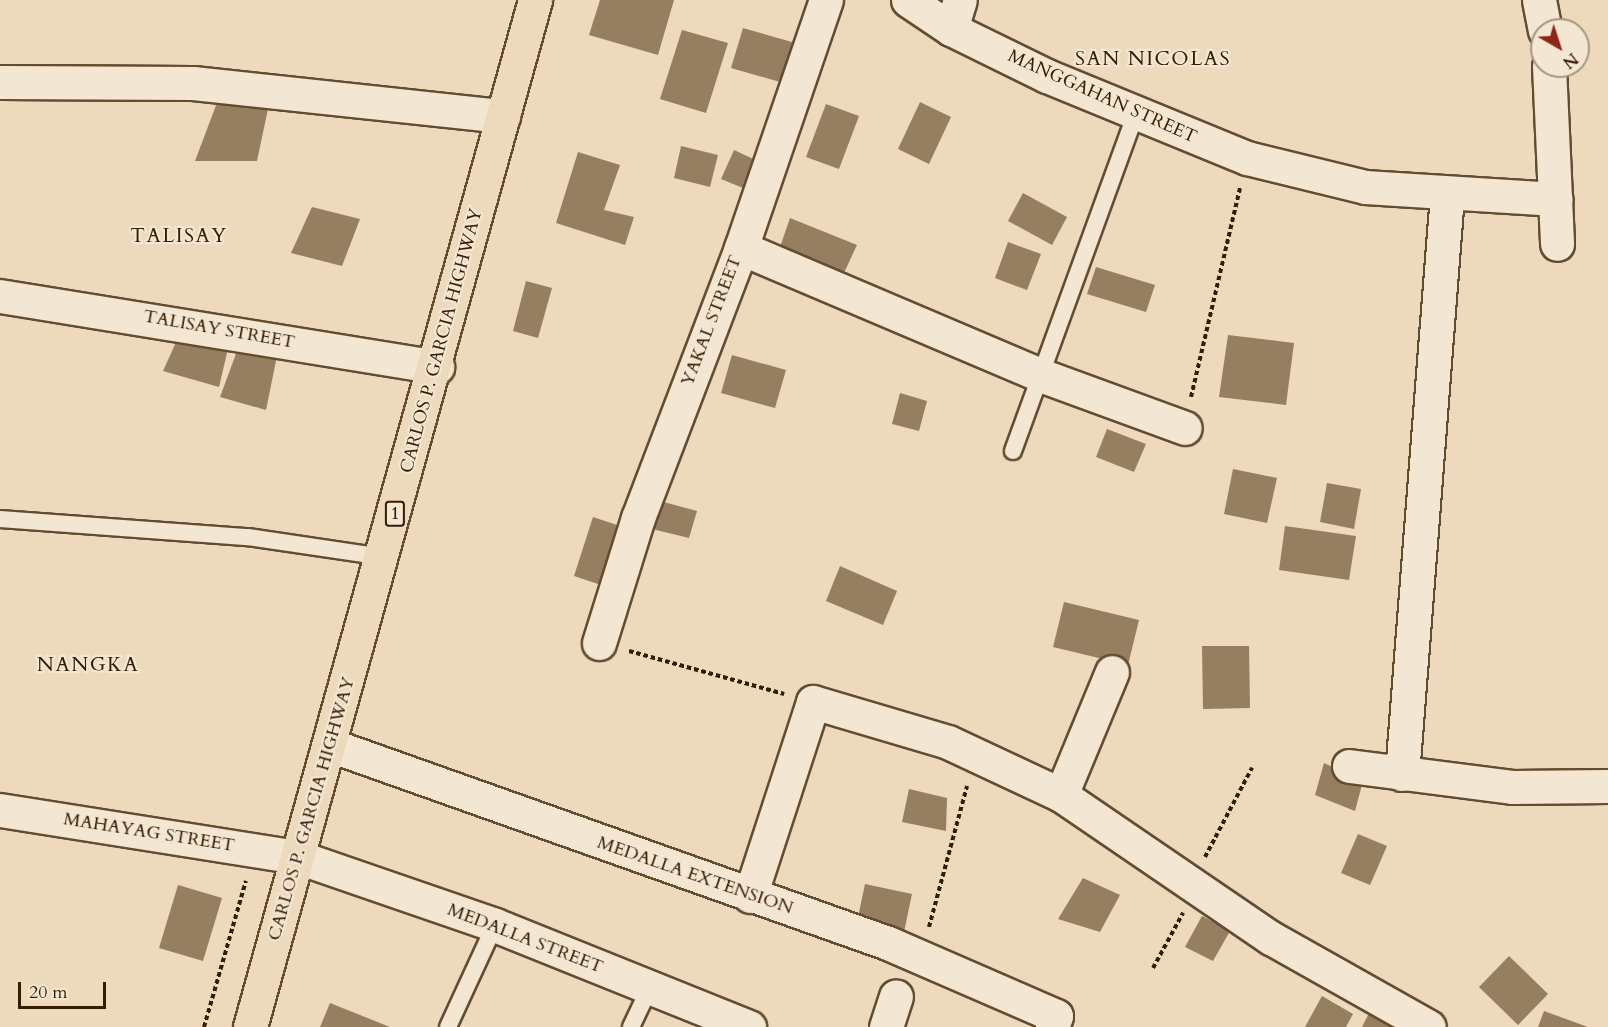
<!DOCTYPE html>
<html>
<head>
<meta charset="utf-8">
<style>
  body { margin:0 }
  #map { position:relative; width:1608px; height:1027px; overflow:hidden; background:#edd9bb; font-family:Cardo,serif }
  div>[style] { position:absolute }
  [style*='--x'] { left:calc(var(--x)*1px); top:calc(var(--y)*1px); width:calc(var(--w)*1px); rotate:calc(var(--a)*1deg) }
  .building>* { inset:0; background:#967f61 }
  .path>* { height:4px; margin-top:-2px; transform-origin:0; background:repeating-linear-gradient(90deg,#371d00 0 4.5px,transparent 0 7.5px) }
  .roads { filter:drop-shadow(2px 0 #644c2f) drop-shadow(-2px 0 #644c2f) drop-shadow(0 2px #644c2f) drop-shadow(0 -2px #644c2f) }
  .lane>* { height:16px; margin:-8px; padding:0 8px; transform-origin:8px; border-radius:8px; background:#f3e6d3 }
  .street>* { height:33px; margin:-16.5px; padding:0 16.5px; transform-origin:16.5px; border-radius:16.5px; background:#f3e6d3 }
  .highway>* { height:33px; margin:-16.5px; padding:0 16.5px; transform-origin:16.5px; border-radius:16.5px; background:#edd9bb }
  span { translate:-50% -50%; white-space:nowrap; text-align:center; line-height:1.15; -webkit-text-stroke:4.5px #f3e6d3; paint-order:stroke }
  .shield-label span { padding:2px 4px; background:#f3e6d3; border:2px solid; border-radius:4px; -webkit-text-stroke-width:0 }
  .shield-label { font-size:16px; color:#371d00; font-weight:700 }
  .street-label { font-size:18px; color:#371d00 }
  .neighbourhood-label { font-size:20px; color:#371d00; letter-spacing:1.5px }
  .north { position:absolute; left:1530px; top:18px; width:60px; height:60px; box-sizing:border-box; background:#f3e6d3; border:2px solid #a8967f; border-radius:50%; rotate:141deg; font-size:16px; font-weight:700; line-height:24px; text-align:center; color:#371d00 }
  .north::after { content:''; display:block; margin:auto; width:21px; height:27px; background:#8f2418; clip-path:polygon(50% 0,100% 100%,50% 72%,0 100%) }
  .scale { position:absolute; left:18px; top:982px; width:88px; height:27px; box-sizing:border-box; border:3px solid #371d00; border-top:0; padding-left:8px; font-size:18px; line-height:21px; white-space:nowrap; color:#371d00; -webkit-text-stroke:4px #f3e6d3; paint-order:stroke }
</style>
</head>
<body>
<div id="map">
  <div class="building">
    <i style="clip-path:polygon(600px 0,674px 0,658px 55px,589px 35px)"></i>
    <i style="clip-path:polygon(743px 28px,799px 44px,787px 84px,731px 68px)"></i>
    <i style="clip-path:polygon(682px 30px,728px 43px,706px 113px,660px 99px)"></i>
    <i style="clip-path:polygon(218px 100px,269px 104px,257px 161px,195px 161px)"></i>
    <i style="clip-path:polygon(920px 102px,951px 117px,929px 164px,898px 149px)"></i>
    <i style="clip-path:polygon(826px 104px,859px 116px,839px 169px,806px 157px)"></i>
    <i style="clip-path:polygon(681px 146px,718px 155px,710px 187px,674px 178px)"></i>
    <i style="clip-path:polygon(734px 150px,760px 162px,748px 190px,721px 179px)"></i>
    <i style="clip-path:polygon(578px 152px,620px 165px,604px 210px,634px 217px,625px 245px,556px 223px)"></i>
    <i style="clip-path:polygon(1023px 193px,1067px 217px,1052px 245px,1008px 221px)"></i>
    <i style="clip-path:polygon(312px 207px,360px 219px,342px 266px,291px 253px)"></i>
    <i style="clip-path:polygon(790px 218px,857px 245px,843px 275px,780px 247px)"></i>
    <i style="clip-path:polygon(1008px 242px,1041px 254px,1027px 290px,995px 278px)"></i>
    <i style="clip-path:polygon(1096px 267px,1155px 285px,1146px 312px,1087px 294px)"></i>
    <i style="clip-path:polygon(526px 281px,552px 288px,538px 338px,513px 331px)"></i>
    <i style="clip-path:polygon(182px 329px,231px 336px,219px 387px,163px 371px)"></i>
    <i style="clip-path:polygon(1228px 335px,1294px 343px,1286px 405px,1219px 397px)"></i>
    <i style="clip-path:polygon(237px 351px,277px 356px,266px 410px,220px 397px)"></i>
    <i style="clip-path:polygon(732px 355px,786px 370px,775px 408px,721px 393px)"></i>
    <i style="clip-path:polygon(900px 393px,927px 401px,919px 431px,892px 424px)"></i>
    <i style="clip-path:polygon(1107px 429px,1146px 444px,1134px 472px,1096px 457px)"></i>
    <i style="clip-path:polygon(1233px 469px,1277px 478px,1267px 523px,1224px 514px)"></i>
    <i style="clip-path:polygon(1327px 483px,1361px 489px,1354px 529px,1320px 522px)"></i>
    <i style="clip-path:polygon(660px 501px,697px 511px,689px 538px,652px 529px)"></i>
    <i style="clip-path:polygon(593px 517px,623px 527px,604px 586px,574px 576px)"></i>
    <i style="clip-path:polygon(1285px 526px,1356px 536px,1349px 580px,1279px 570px)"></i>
    <i style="clip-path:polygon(840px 566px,897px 591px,883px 625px,826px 601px)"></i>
    <i style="clip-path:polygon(1064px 602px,1139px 620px,1128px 665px,1053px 647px)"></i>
    <i style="clip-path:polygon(1202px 646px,1249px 646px,1250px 708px,1203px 709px)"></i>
    <i style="clip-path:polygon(1324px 763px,1363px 781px,1355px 811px,1315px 795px)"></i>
    <i style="clip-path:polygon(909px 789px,947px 798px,946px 831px,902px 822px)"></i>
    <i style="clip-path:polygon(1358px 834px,1387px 846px,1370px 885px,1341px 873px)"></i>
    <i style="clip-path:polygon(1083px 878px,1120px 895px,1100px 932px,1058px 919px)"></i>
    <i style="clip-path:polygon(865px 884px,912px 894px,904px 932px,857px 922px)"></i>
    <i style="clip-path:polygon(178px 885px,222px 898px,203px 961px,159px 948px)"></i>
    <i style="clip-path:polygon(1202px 916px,1230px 931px,1213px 961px,1185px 947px)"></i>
    <i style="clip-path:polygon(1509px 956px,1548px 994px,1518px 1025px,1479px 987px)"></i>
    <i style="clip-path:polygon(1322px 996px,1353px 1014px,1346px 1027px,1305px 1027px)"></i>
    <i style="clip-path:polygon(330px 1003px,390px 1027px,320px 1027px)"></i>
    <i style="clip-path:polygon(1544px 1011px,1588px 1027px,1538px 1027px)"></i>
    <i style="clip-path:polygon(1369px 1013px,1399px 1027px,1362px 1027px)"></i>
  </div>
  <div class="path">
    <i style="--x:1191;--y:397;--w:215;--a:-76.8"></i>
    <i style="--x:629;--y:651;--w:161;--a:15.5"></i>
    <i style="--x:1205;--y:857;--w:101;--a:-62.2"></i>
    <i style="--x:929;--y:927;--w:146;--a:-74.9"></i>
    <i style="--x:1153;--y:968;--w:63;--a:-61.4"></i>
    <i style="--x:204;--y:1027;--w:152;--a:-74"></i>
  </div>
  <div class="roads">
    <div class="lane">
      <i style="--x:1013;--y:451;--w:357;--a:-70"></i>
      <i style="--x:0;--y:519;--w:249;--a:4.2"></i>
      <i style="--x:248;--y:537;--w:136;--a:8.4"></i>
      <i style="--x:448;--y:1027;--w:112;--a:-65.3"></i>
      <i style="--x:631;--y:1027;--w:44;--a:-64.6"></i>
    </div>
    <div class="street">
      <i style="--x:908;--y:0;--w:52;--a:34"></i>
      <i style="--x:951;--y:29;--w:107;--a:26.1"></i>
      <i style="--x:1047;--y:76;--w:216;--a:22.3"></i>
      <i style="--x:1247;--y:158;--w:122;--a:13.8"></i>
      <i style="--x:1365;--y:187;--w:191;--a:3.6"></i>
      <i style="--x:1539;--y:0;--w:31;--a:79"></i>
      <i style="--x:951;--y:29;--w:30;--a:-73"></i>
      <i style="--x:1549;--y:66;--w:178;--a:87.4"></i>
      <i style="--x:0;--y:82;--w:193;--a:0.3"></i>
      <i style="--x:193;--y:83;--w:312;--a:6.1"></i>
      <i style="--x:741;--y:248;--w:325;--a:23"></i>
      <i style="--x:1040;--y:375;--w:154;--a:20.1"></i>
      <i style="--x:0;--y:296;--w:443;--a:9.2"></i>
      <i style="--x:599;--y:643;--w:131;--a:-72.7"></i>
      <i style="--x:638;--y:518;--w:289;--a:-69.1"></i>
      <i style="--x:741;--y:248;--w:262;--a:-71.1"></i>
      <i style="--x:330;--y:745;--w:592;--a:19.54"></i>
      <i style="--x:888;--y:943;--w:183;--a:23.5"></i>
      <i style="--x:1056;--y:1016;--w:12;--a:110"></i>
      <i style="--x:1349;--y:766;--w:164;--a:7.3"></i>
      <i style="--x:1512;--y:787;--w:96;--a:-0.6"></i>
      <i style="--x:1402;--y:774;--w:581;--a:-85.56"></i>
      <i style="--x:1061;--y:795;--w:133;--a:-67.5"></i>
      <i style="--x:0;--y:810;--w:302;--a:9"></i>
      <i style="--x:298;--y:857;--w:208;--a:19"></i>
      <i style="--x:495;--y:925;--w:274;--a:21.9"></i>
      <i style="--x:750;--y:896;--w:204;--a:-72"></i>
      <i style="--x:813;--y:702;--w:141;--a:16.5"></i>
      <i style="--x:948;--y:742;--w:125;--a:25.1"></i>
      <i style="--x:1061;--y:795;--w:254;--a:34.3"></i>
      <i style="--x:1271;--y:938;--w:181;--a:29.4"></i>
      <i style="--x:886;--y:1027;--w:32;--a:-72"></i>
    </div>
    <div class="highway">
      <i style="--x:250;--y:1027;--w:1066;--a:-74.49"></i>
    </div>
  </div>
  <div class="shield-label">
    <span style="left:395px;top:514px">1</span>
  </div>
  <div class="street-label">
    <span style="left:1102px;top:97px;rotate:24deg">MANGGAHAN STREET</span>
    <span style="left:712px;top:321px;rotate:-69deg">YAKAL STREET</span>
    <span style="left:219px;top:330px;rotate:10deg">TALISAY STREET</span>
    <span style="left:442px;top:341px;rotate:-75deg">CARLOS P. GARCIA HIGHWAY</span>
    <span style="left:312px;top:809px;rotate:-74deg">CARLOS P. GARCIA HIGHWAY</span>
    <span style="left:149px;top:833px;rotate:9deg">MAHAYAG STREET</span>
    <span style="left:695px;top:876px;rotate:19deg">MEDALLA EXTENSION</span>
    <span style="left:525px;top:939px;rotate:21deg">MEDALLA STREET</span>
  </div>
  <div class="neighbourhood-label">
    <span style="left:1153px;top:58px">SAN NICOLAS</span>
    <span style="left:179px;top:235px">TALISAY</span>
    <span style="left:88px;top:664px">NANGKA</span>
  </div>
  <div class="north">N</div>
  <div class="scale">20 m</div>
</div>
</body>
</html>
